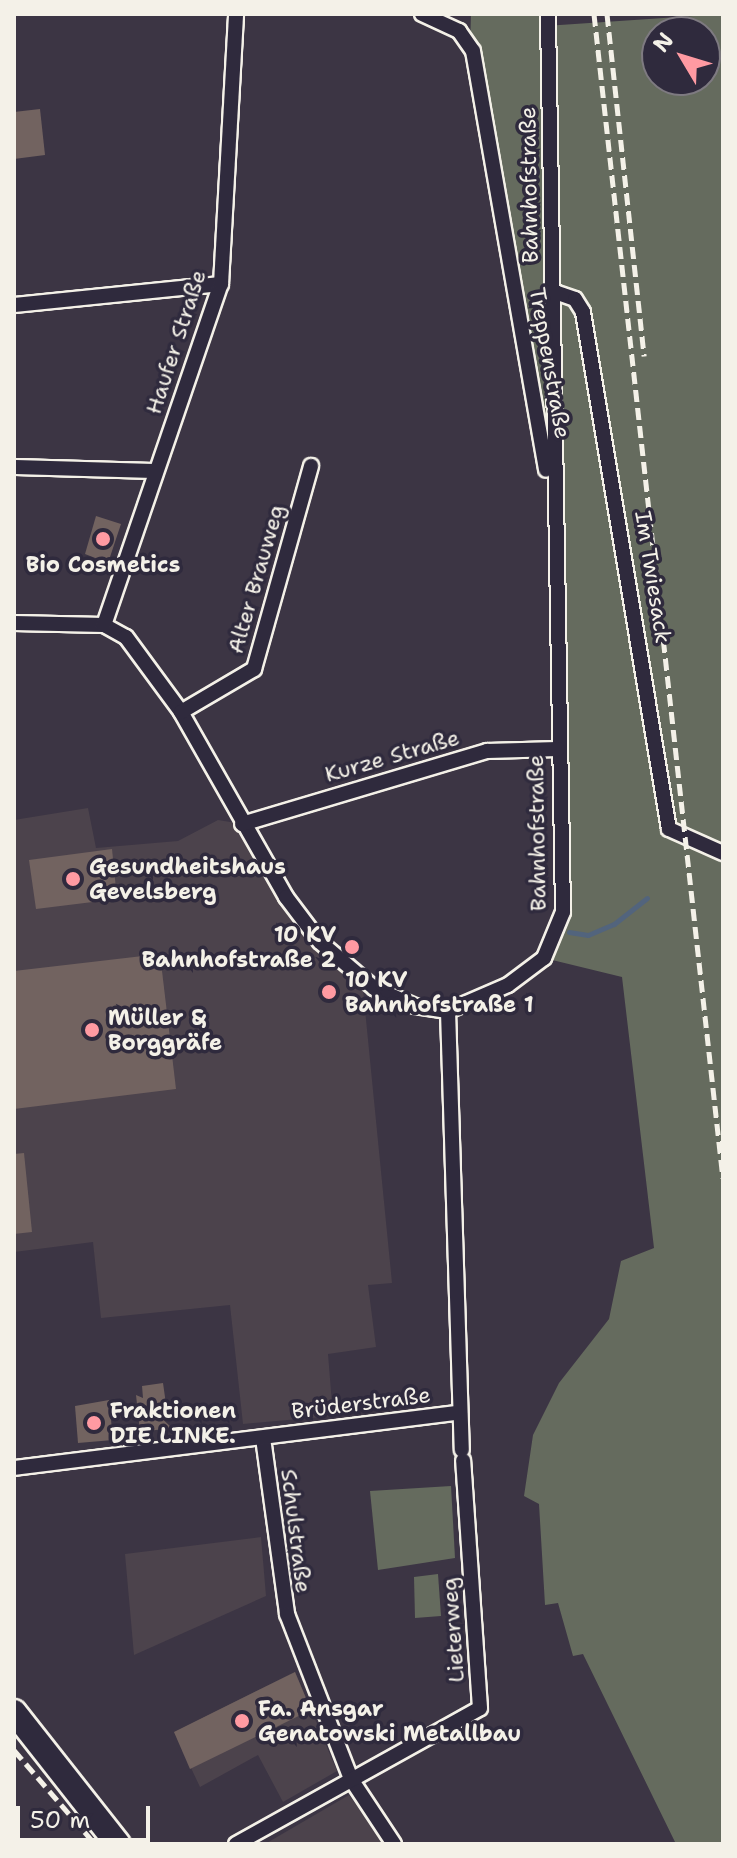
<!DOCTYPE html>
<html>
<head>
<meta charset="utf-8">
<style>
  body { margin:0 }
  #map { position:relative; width:737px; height:1858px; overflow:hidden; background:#3c3544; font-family:"Shantell Sans",sans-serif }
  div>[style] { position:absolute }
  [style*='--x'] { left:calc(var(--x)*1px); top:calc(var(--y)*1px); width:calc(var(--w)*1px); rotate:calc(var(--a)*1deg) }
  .built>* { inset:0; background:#4c434c }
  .green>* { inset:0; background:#656b5e }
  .stream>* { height:5px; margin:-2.5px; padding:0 2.5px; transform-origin:2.5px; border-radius:2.5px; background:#52647d }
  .building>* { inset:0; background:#726360 }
  .roads { filter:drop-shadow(2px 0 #f4f1e8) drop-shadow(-2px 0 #f4f1e8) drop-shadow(0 2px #f4f1e8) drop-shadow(0 -2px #f4f1e8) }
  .minor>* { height:14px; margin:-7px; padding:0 7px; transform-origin:7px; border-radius:7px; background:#2f2a3d }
  .primary>* { height:24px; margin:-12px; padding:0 12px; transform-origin:12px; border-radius:12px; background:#2f2a3d }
  .rail>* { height:5px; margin-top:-2.5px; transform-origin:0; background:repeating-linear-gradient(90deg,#f4f1e8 0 12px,transparent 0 18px) }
  .dots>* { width:22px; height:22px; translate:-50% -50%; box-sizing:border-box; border:4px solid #2f2a3d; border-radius:50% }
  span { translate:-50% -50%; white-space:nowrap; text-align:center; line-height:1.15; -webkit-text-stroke:7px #2f2a3d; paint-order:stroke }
  .street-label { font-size:22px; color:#f4f1e8 }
  .poi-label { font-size:22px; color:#f4f1e8; font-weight:700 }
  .left { translate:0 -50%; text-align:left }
  .right { translate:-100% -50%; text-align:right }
  .frame { position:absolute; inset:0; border:16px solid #f4f1e8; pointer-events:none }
  .north { position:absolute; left:641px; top:16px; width:80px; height:80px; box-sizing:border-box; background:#2f2a3d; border:2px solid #7e7a81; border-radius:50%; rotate:308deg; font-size:22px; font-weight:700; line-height:32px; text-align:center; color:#f4f1e8 }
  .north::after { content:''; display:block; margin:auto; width:28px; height:36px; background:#ff9aa2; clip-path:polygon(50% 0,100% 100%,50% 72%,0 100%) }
  .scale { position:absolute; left:16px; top:1806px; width:134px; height:36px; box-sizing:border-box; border:4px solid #f4f1e8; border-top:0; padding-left:10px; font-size:24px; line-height:28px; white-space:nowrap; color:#f4f1e8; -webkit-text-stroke:6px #2f2a3d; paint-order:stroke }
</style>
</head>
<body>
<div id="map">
  <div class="built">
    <i style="clip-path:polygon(88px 808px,96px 848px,178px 841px,218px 820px,242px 824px,286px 897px,362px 979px,392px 1283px,368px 1285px,376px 1347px,328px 1354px,333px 1416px,243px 1424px,230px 1305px,101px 1318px,93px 1242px,14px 1252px,14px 820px)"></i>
    <i style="clip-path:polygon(261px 1537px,266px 1596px,134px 1655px,125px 1554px)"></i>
    <i style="clip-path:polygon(295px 1672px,337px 1771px,283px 1802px,258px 1755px,200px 1787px,174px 1732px)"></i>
    <i style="clip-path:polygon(349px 1795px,386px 1844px,265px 1844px)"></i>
  </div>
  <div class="green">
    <i style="clip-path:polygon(evenodd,471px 14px,543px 14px,545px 26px,723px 14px,723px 1844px,676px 1844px,583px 1654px,573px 1656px,558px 1603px,545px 1605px,539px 1504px,524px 1496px,533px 1435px,559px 1383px,609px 1319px,621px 1261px,654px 1248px,622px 977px,544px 958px,557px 934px,553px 510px,470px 46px,471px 14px,657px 32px,705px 32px,705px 80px,657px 80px,657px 32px)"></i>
    <i style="clip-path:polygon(451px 1486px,455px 1558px,378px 1570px,370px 1491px)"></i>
    <i style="clip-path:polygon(438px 1574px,441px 1616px,415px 1618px,414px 1577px)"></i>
  </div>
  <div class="stream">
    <i style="--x:569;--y:932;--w:19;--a:9"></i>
    <i style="--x:588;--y:935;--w:28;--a:-23"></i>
    <i style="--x:614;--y:924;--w:42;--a:-38.2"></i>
  </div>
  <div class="building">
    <i style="clip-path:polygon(40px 109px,45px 155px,14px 159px,14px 112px)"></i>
    <i style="clip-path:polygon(96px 516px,121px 524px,108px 563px,85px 554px)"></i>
    <i style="clip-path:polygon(112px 849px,117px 899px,36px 909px,29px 860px)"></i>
    <i style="clip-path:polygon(160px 954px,176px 1089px,14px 1109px,14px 971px)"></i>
    <i style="clip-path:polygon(24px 1153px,32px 1232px,14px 1234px,14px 1154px)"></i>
    <i style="clip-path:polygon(163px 1383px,167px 1411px,155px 1412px,172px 1428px,140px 1432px,136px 1395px,143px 1398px,142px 1386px)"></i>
    <i style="clip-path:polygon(109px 1400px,113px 1440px,78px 1443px,75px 1406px)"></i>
    <i style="clip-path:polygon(295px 1672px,311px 1710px,190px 1769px,174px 1732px)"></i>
  </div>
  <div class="roads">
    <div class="minor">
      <i style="--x:422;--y:14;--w:41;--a:24.7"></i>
      <i style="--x:459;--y:31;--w:24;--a:55"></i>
      <i style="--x:473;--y:51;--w:425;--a:80.1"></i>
      <i style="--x:552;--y:291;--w:24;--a:19"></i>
      <i style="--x:575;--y:299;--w:15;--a:58"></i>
      <i style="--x:583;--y:312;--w:524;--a:80.56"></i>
      <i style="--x:669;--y:829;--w:59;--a:24"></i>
      <i style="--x:14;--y:305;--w:208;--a:-5.8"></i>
      <i style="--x:14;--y:467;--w:141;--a:1.6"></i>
      <i style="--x:14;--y:623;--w:90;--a:1.3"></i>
      <i style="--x:104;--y:625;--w:25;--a:29"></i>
      <i style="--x:126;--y:637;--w:93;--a:53.7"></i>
      <i style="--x:181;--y:712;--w:213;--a:60.4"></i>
      <i style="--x:286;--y:897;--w:56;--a:52.9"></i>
      <i style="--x:320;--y:942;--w:71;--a:40.4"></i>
      <i style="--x:374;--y:988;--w:45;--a:23.7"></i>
      <i style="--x:415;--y:1006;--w:33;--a:9"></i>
      <i style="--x:448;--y:1011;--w:65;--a:-23.4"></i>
      <i style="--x:508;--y:985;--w:45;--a:-36.9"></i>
      <i style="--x:544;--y:958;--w:50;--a:-67.6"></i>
      <i style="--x:563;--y:912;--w:898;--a:-90.96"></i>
      <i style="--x:104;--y:625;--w:361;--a:-71.1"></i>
      <i style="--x:221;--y:284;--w:270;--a:-86.8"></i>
      <i style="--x:181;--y:712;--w:85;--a:-30.5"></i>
      <i style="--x:254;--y:669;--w:211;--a:-74.3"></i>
      <i style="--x:242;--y:824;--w:256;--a:-16.6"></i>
      <i style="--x:487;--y:751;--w:71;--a:-1.6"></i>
      <i style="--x:448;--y:1011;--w:439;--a:88.2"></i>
      <i style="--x:263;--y:1438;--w:178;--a:82.2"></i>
      <i style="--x:287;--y:1614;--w:177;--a:68.8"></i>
      <i style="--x:351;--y:1779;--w:78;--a:56.5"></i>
      <i style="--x:14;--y:1468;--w:447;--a:-7.1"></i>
      <i style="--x:236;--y:1844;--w:279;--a:-29.1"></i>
      <i style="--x:480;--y:1708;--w:248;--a:-93.9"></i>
    </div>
    <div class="primary">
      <i style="--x:14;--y:1712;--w:168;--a:51.8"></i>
    </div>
  </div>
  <div class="rail">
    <i style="--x:594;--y:14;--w:1171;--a:83.68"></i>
    <i style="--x:607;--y:14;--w:344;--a:83.8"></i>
    <i style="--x:14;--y:1750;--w:124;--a:49.2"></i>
  </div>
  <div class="dots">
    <i style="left:103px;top:539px;background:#ff9aa2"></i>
    <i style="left:73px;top:879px;background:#ff9aa2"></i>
    <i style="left:352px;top:947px;background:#ff9aa2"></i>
    <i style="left:329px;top:992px;background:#ff9aa2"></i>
    <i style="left:92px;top:1030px;background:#ff9aa2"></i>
    <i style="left:94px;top:1423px;background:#ff9aa2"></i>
    <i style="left:242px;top:1721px;background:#ff9aa2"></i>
  </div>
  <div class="street-label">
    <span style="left:529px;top:185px;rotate:-91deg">Bahnhofstraße</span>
    <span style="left:176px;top:342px;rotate:-72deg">Haufer Straße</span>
    <span style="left:550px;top:363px;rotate:80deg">Treppenstraße</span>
    <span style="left:653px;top:577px;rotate:81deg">Im Twiesack</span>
    <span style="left:256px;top:579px;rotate:-74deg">Alter Brauweg</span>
    <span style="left:392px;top:756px;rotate:-16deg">Kurze Straße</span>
    <span style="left:537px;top:833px;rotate:-91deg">Bahnhofstraße</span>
    <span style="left:361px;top:1403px;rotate:-7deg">Brüderstraße</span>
    <span style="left:296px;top:1531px;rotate:83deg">Schulstraße</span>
    <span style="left:453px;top:1630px;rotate:-94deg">Lieterweg</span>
  </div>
  <div class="poi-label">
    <span style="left:103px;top:565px">Bio Cosmetics</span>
    <span class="left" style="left:89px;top:879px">Gesundheitshaus<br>Gevelsberg</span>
    <span class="right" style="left:336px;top:947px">10 KV<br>Bahnhofstraße 2</span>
    <span class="left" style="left:345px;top:992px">10 KV<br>Bahnhofstraße 1</span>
    <span class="left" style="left:108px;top:1030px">Müller &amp;<br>Borggräfe</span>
    <span class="left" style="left:110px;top:1423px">Fraktionen<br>DIE LINKE.</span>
    <span class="left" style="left:258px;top:1721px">Fa. Ansgar<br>Genatowski Metallbau</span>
  </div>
  <div class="frame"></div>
  <div class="north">N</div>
  <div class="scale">50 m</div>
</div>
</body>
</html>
